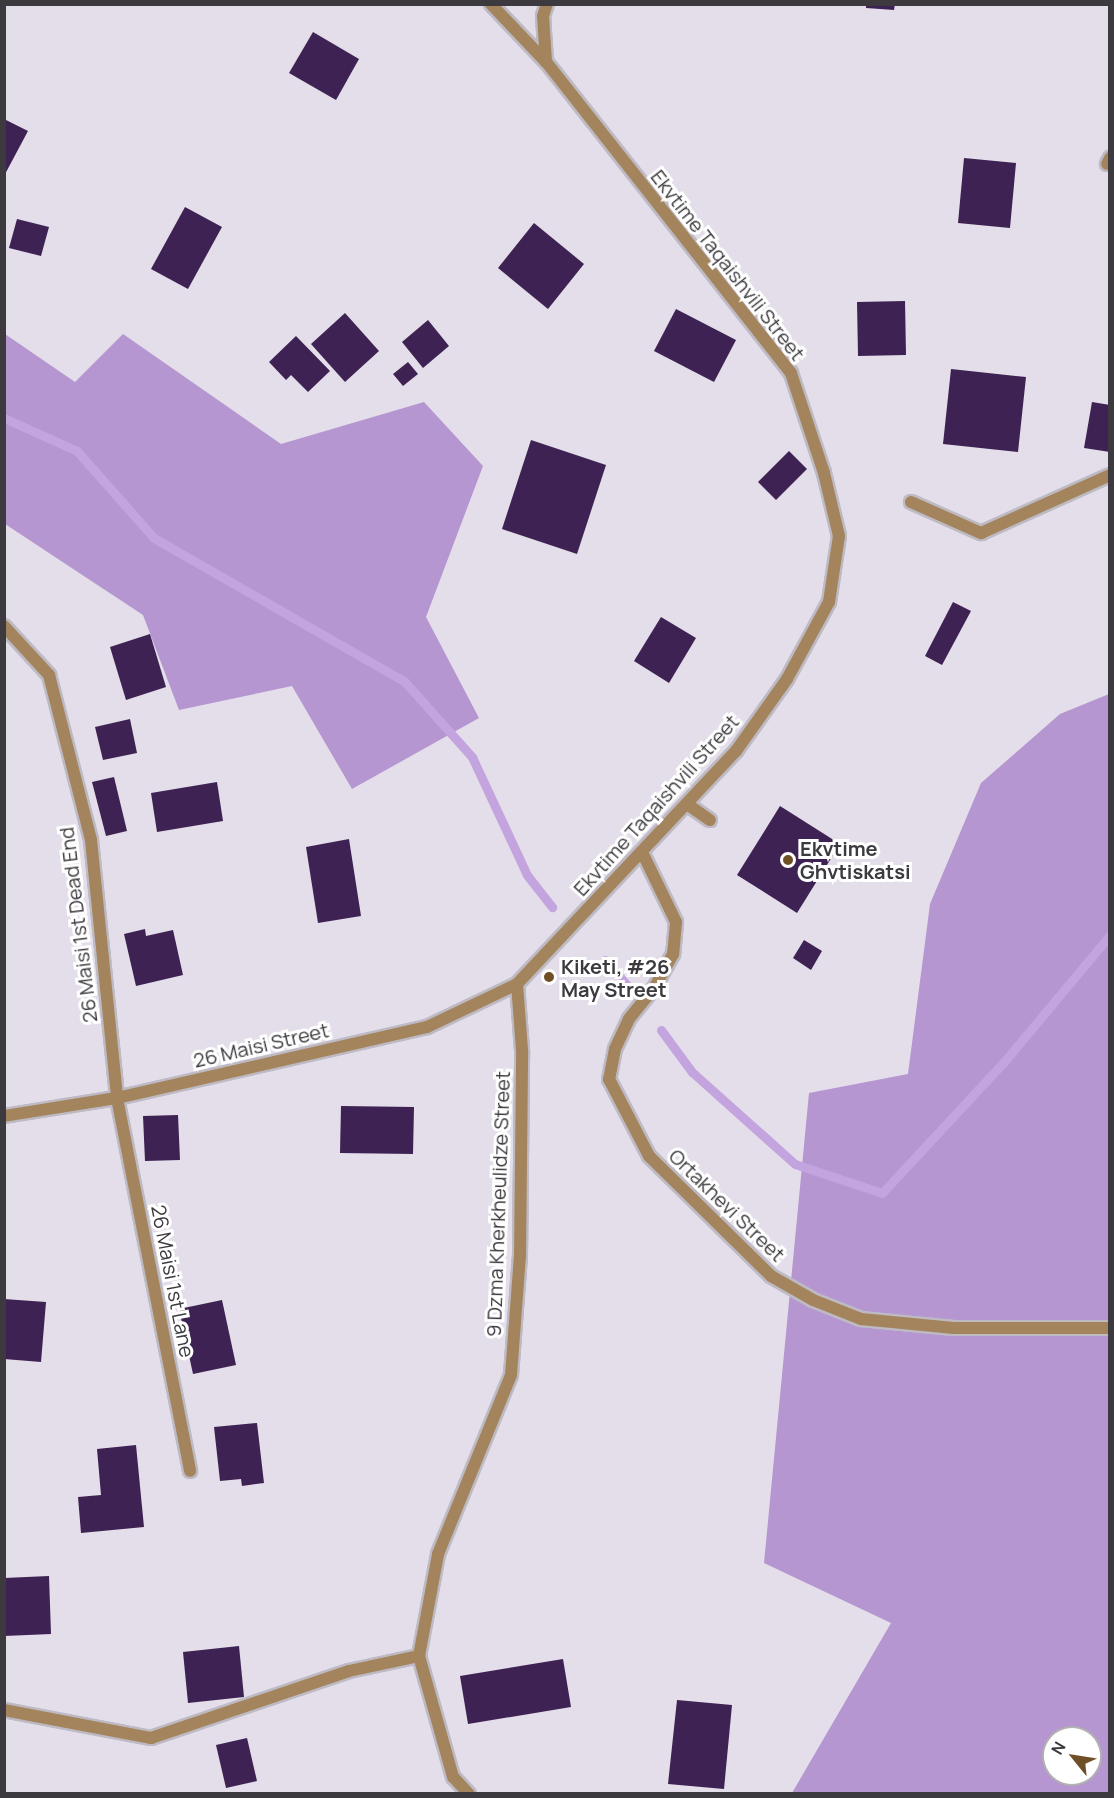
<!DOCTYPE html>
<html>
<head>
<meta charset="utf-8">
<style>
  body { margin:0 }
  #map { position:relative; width:1114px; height:1798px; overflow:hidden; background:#e3dee9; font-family:Manrope,sans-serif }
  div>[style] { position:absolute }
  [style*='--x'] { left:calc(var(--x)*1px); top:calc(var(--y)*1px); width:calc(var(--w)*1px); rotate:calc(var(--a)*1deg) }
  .forest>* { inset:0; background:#b596d0 }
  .stream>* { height:9px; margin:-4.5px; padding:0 4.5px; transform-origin:4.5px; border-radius:4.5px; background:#c3a4df }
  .building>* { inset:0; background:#3e2253 }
  .roads { filter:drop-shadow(2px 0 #bebac3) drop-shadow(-2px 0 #bebac3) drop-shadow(0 2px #bebac3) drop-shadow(0 -2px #bebac3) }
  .service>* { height:12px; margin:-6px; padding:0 6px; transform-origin:6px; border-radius:6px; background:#a4845d }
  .minor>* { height:12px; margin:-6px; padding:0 6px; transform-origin:6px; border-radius:6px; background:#a4845d }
  .tertiary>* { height:12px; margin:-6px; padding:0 6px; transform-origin:6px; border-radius:6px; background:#a4845d }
  .dots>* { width:16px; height:16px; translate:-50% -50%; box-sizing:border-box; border:3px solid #fff; border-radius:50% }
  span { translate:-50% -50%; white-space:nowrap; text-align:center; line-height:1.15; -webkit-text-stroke:6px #fff; paint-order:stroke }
  .street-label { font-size:20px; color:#3c3a3e }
  .poi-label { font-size:20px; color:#3c3a3e; font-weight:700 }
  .left { translate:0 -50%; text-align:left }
  .frame { position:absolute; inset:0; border:6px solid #3c3a3e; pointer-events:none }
  .north { position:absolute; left:1042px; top:1726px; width:60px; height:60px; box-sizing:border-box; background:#fff; border:2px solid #b1b0b2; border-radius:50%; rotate:300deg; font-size:16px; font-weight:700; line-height:24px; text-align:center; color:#3c3a3e }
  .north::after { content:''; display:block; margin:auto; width:21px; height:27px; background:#6f4f25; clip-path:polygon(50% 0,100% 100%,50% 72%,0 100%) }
</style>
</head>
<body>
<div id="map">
  <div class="forest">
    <i style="clip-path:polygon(5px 334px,75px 382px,123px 334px,281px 444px,424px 402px,483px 466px,426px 617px,479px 718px,352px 789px,292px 686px,179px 710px,143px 615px,5px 524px)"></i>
    <i style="clip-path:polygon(evenodd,1109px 694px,1109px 1793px,792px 1793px,891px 1623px,764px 1563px,809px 1093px,908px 1074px,930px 904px,981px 783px,1060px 714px,1109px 694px,1054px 1738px,1090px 1738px,1090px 1774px,1054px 1774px,1054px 1738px)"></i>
  </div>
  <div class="stream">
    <i style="--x:4;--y:418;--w:80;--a:24.3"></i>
    <i style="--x:77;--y:451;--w:116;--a:48.5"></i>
    <i style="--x:154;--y:538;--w:289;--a:29.8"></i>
    <i style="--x:405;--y:682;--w:101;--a:48.2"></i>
    <i style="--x:472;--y:757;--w:130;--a:65"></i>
    <i style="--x:527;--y:875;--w:41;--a:52"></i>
    <i style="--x:605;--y:960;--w:43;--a:48.8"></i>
    <i style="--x:661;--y:1030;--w:52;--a:53.6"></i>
    <i style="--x:692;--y:1072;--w:138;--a:41.8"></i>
    <i style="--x:795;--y:1164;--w:92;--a:18.4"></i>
    <i style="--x:882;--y:1193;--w:178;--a:-47.1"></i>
    <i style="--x:1003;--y:1063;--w:167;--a:-50.1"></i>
  </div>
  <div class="building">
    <i style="clip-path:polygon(866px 4px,895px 4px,894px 10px,866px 8px)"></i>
    <i style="clip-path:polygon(313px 32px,359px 59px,336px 100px,289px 73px)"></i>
    <i style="clip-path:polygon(4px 119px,28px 131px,4px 176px)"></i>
    <i style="clip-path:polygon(964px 158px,1016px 163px,1010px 228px,958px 223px)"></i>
    <i style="clip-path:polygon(185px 207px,222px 227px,188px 289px,151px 269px)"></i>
    <i style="clip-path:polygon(17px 219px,49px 227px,41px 256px,9px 248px)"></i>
    <i style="clip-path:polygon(534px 223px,584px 264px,548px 309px,498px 268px)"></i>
    <i style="clip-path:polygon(905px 301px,906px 355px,858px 356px,857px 302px)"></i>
    <i style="clip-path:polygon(676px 309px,736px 340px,714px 382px,654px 351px)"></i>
    <i style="clip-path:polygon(345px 313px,379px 351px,345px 382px,311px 344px)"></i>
    <i style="clip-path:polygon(428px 320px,449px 346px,423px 368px,402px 342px)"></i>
    <i style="clip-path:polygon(296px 336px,330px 371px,308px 392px,291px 375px,286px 380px,269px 362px)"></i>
    <i style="clip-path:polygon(408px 362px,418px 374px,403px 386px,393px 374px)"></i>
    <i style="clip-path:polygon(951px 369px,1026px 377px,1018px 452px,943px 444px)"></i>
    <i style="clip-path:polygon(1092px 402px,1110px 405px,1110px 452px,1084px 448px)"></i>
    <i style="clip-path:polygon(531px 440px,606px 465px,577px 554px,502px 529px)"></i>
    <i style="clip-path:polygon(789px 451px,807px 469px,776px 500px,758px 482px)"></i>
    <i style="clip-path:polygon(953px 602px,971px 611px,942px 665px,925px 656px)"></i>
    <i style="clip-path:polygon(661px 617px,696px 638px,669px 683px,634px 661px)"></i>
    <i style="clip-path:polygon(150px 634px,166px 687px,126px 700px,110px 647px)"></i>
    <i style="clip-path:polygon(130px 719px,137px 753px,103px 760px,95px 727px)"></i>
    <i style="clip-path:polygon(114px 777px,127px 831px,106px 836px,92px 782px)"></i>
    <i style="clip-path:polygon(217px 782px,223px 821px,157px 832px,151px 793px)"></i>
    <i style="clip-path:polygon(780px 806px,840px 844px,797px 913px,737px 875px)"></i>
    <i style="clip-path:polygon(349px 839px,361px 916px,318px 923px,306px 847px)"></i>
    <i style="clip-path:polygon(145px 929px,146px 936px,173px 930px,183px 975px,136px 986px,124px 934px)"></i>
    <i style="clip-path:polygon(804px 940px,822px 951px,811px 970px,793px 958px)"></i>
    <i style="clip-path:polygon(341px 1106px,414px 1107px,413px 1154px,340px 1153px)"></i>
    <i style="clip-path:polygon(178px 1115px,180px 1160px,145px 1161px,143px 1116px)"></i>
    <i style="clip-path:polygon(4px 1299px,46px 1302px,41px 1362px,4px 1359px)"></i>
    <i style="clip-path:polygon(222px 1300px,236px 1365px,193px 1374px,179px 1309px)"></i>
    <i style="clip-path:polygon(257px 1423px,264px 1483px,242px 1486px,241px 1479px,220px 1481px,214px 1427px)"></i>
    <i style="clip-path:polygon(136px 1445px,144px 1527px,81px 1533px,78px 1497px,101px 1495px,97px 1449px)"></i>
    <i style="clip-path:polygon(49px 1576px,51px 1634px,4px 1636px,4px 1578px)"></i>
    <i style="clip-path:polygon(239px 1646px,244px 1697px,188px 1703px,183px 1652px)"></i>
    <i style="clip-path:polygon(563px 1659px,571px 1707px,468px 1724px,460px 1676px)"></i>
    <i style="clip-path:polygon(677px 1700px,732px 1705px,724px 1789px,668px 1784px)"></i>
    <i style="clip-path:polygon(247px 1738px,257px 1781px,226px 1788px,216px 1745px)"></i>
  </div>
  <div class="roads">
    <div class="service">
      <i style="--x:687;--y:804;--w:28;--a:35"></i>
      <i style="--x:4;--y:1710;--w:150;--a:10.8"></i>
      <i style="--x:151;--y:1738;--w:209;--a:-18.7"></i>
      <i style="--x:349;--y:1671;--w:72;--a:-12.1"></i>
    </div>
    <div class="minor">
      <i style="--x:546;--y:62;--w:46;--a:-93.7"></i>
      <i style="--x:543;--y:16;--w:13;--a:-72"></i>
      <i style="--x:1107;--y:164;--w:7;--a:-63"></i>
      <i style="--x:911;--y:502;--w:77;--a:23.9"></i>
      <i style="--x:981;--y:533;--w:141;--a:-24.2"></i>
      <i style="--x:4;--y:626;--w:67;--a:47.4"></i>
      <i style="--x:49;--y:675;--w:170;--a:75.7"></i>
      <i style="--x:91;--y:840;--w:259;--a:84.2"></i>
      <i style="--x:117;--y:1098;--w:380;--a:78.9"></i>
      <i style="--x:642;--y:852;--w:78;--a:64.1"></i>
      <i style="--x:676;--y:922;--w:32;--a:95"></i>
      <i style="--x:673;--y:954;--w:39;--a:119"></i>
      <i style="--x:654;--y:988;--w:40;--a:129"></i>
      <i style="--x:629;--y:1019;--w:33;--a:115"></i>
      <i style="--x:615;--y:1049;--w:31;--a:101"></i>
      <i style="--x:609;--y:1079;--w:87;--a:62.5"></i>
      <i style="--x:649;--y:1156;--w:171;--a:44.5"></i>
      <i style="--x:771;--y:1276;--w:48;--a:29.7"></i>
      <i style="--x:813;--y:1300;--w:52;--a:21.6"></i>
      <i style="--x:861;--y:1319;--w:93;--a:5.5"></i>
      <i style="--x:954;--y:1328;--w:156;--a:0"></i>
      <i style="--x:4;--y:1116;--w:114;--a:-9.1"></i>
      <i style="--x:117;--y:1098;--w:318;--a:-12.9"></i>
      <i style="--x:427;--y:1027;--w:100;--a:-25.5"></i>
    </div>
    <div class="tertiary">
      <i style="--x:469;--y:1794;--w:23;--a:-133"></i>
      <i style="--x:453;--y:1777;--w:126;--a:-105.7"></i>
      <i style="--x:419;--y:1656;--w:104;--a:-79.4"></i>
      <i style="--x:438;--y:1554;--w:193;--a:-67.8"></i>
      <i style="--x:511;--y:1375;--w:119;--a:-85.7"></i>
      <i style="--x:520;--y:1256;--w:206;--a:-89.4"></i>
      <i style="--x:522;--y:1050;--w:66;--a:-94.3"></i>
      <i style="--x:517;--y:984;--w:320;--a:-46.8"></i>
      <i style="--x:736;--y:751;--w:88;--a:-54.7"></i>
      <i style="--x:787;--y:679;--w:88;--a:-61.4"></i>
      <i style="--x:829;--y:602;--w:67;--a:-81.4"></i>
      <i style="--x:839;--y:536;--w:65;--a:-103.4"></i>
      <i style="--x:824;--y:473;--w:105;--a:-108.3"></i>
      <i style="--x:791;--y:373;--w:396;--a:-128.2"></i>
      <i style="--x:546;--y:62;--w:80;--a:-133.5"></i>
    </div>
  </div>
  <div class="dots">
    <i style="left:788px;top:860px;background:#6f4f25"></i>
    <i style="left:549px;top:977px;background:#6f4f25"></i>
  </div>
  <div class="street-label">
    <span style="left:728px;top:265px;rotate:52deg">Ekvtime Taqaishvili Street</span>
    <span style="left:656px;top:805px;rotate:-48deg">Ekvtime Taqaishvili Street</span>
    <span style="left:78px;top:925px;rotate:-97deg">26 Maisi 1st Dead End</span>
    <span style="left:261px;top:1045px;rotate:-13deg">26 Maisi Street</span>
    <span style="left:498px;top:1204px;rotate:-88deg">9 Dzma Kherkheulidze Street</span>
    <span style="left:727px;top:1205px;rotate:44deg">Ortakhevi Street</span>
    <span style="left:173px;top:1281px;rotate:79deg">26 Maisi 1st Lane</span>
  </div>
  <div class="poi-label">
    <span class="left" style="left:800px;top:860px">Ekvtime<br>Ghvtiskatsi</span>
    <span class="left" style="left:561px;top:978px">Kiketi, #26<br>May Street</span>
  </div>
  <div class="frame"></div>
  <div class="north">N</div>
</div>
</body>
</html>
